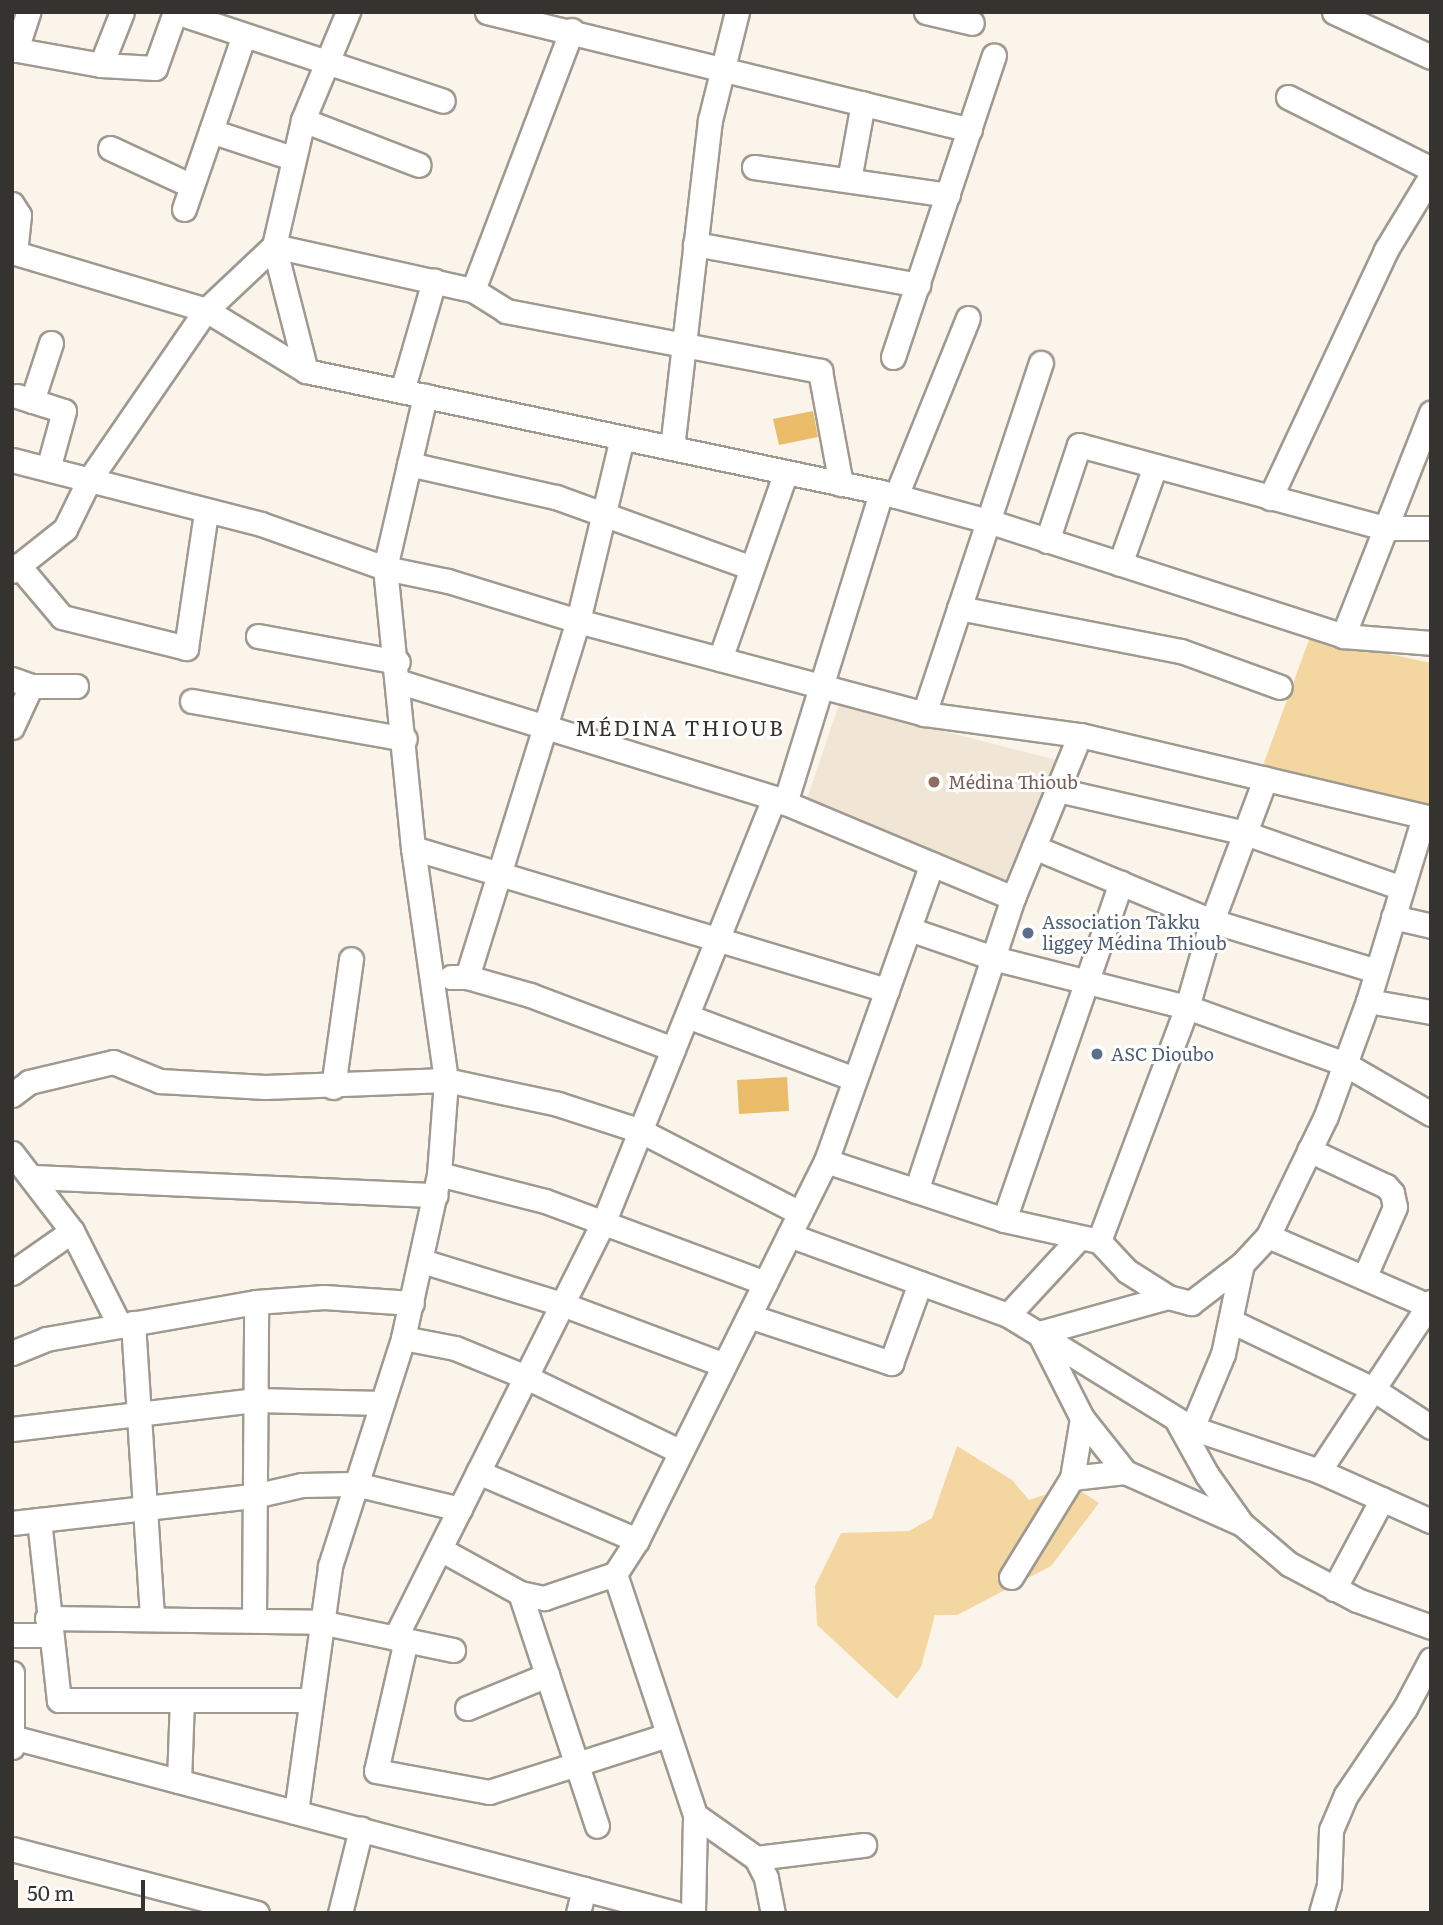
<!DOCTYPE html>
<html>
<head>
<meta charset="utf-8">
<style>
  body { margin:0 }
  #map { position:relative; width:1443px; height:1925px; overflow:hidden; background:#faf4ea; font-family:Literata,serif }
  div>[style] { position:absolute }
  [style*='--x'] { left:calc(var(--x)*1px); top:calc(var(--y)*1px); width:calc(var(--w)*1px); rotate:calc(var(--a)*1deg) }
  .built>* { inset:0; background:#f1e6d6 }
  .green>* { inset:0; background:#f4d6a1 }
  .building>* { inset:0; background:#eabc69 }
  .roads { filter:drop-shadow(2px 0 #9f9990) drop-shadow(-2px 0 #9f9990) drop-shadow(0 2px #9f9990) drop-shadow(0 -2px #9f9990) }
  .minor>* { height:23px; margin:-11.5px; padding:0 11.5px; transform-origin:11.5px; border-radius:11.5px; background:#fff }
  .dots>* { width:19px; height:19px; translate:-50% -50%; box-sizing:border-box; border:4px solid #fff; border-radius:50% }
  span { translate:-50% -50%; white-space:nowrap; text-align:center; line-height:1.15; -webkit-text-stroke:6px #fff; paint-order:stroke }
  .education-label { font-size:18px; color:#785e54 }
  .left { translate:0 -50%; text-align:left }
  .service-label { font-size:18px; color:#4e5e75 }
  .quarter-label { font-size:21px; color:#35332f; letter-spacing:2px }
  .frame { position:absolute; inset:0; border:14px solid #35332f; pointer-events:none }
  .scale { position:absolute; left:14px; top:1880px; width:131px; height:32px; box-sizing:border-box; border:4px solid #35332f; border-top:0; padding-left:9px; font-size:21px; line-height:24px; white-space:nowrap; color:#35332f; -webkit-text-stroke:5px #fff; paint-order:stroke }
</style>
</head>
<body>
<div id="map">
  <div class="built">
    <i style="clip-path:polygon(839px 704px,1064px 762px,1012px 886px,806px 802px)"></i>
  </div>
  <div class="green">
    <i style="clip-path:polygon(1310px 637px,1431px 663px,1431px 811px,1261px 771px)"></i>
    <i style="clip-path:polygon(957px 1446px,1012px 1480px,1029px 1500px,1073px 1486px,1099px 1503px,1051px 1566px,957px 1615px,935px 1615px,921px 1667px,897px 1699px,817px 1625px,815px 1586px,841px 1533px,909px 1531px,932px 1518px)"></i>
  </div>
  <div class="building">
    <i style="clip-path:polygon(813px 411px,818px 437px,779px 445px,773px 419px)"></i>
    <i style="clip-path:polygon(787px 1077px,789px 1111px,739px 1114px,737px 1080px)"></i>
  </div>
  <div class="roads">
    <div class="minor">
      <i style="--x:176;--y:12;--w:281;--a:18.4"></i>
      <i style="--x:487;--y:12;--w:497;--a:13.7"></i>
      <i style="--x:926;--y:12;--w:47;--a:13.4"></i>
      <i style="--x:1334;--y:12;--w:107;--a:24.9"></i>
      <i style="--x:12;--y:49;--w:90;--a:10.2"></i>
      <i style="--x:101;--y:65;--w:54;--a:3.2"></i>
      <i style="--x:155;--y:68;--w:59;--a:-70.3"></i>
      <i style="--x:16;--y:50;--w:40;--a:-72"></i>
      <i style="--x:101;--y:65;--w:57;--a:-68.4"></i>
      <i style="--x:1288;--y:97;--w:160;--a:26.7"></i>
      <i style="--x:303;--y:120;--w:124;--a:21.2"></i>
      <i style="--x:211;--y:131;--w:85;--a:18.4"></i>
      <i style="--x:110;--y:148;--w:90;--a:24.9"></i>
      <i style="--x:754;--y:167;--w:196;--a:8.2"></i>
      <i style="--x:849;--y:180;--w:78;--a:-79.7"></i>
      <i style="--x:12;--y:204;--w:13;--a:58"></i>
      <i style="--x:19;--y:215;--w:38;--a:96"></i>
      <i style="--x:184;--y:209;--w:184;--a:-71"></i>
      <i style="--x:695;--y:244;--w:227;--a:10.4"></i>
      <i style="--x:274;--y:246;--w:204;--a:12.5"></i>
      <i style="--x:473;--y:290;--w:39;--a:32"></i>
      <i style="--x:506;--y:311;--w:320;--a:10.8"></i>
      <i style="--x:820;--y:371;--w:115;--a:79.5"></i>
      <i style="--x:12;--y:252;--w:202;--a:16.6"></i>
      <i style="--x:206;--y:310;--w:117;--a:31.4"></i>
      <i style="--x:306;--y:371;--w:588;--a:11.88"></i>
      <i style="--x:881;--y:492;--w:111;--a:15.2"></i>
      <i style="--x:988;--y:521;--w:373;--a:17.9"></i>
      <i style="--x:1343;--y:636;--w:88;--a:4.5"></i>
      <i style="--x:473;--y:290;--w:278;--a:-69.2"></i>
      <i style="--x:893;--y:357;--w:318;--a:-71.5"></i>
      <i style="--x:306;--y:371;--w:129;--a:-104.4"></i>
      <i style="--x:274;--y:246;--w:129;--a:-77"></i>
      <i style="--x:303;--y:120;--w:117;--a:-67.4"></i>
      <i style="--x:402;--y:391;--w:115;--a:-73.8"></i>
      <i style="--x:17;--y:396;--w:49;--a:17.7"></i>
      <i style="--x:64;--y:411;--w:60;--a:105.4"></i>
      <i style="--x:32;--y:401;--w:61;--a:-71.9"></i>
      <i style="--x:672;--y:448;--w:330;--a:-83.4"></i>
      <i style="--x:710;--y:120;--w:111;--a:-76"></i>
      <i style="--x:12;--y:460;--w:257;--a:14.4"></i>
      <i style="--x:261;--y:524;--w:132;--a:19.5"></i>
      <i style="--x:385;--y:568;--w:64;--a:11.7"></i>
      <i style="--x:448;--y:581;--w:136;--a:17.1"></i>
      <i style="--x:578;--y:621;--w:358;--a:15"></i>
      <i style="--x:924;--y:714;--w:157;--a:7.7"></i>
      <i style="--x:1080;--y:735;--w:361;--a:13.3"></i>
      <i style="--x:409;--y:464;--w:151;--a:12.7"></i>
      <i style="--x:556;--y:497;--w:208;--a:19.9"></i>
      <i style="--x:896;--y:496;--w:192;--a:-68"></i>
      <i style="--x:1270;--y:498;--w:274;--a:-64.9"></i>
      <i style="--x:1386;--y:250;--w:87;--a:-58.7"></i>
      <i style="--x:1047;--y:541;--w:101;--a:-71.6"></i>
      <i style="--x:1079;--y:445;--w:317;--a:15.2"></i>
      <i style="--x:1385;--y:528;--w:46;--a:0"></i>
      <i style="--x:1120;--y:564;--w:104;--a:-70.3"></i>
      <i style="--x:18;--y:565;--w:68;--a:49.8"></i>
      <i style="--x:62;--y:617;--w:128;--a:14"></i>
      <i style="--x:186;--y:648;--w:136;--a:-81.6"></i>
      <i style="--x:12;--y:571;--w:68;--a:-38.4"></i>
      <i style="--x:65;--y:529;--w:55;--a:-63.9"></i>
      <i style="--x:89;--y:480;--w:206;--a:-55.5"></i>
      <i style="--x:206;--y:310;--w:93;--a:-43.3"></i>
      <i style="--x:959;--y:608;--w:226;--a:11"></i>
      <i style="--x:1181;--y:651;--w:105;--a:20"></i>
      <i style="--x:258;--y:636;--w:142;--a:10.5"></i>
      <i style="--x:1343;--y:636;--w:240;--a:-68.5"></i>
      <i style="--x:720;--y:659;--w:198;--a:-70.6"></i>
      <i style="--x:12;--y:679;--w:20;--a:20"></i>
      <i style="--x:31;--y:686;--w:45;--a:0"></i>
      <i style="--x:400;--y:682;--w:392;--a:17.2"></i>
      <i style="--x:774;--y:798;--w:259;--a:22.7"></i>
      <i style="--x:192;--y:701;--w:216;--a:10.1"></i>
      <i style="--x:924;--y:714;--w:370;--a:-71.6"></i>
      <i style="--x:12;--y:727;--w:45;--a:-65.1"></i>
      <i style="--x:1058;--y:790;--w:192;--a:12.9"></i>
      <i style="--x:1245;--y:833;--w:166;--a:19.3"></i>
      <i style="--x:785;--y:803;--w:325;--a:-72.8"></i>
      <i style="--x:1034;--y:847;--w:193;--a:22.6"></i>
      <i style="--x:1212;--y:921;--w:172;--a:16.9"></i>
      <i style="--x:413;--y:848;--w:495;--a:16.7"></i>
      <i style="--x:1393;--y:917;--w:39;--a:13"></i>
      <i style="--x:909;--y:929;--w:89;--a:19"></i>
      <i style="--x:993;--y:958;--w:200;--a:14.2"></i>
      <i style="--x:1187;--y:1007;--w:168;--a:19.8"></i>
      <i style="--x:1345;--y:1064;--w:99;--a:30.2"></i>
      <i style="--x:451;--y:977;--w:16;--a:0"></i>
      <i style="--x:467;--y:977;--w:66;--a:15.9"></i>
      <i style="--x:530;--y:995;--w:153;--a:20.7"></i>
      <i style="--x:467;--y:977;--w:373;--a:-72.7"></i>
      <i style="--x:578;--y:621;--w:188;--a:-76.5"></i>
      <i style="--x:1368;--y:1001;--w:64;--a:9.9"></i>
      <i style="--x:687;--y:1016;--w:179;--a:20.6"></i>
      <i style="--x:333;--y:1087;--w:129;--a:-82"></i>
      <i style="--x:12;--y:1095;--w:21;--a:-37"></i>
      <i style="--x:29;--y:1082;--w:86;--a:-13.4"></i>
      <i style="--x:113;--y:1062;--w:51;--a:22"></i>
      <i style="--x:160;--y:1081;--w:105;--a:3.3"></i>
      <i style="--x:265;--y:1087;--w:181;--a:-2.2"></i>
      <i style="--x:446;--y:1080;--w:115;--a:12.1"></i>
      <i style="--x:558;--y:1104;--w:87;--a:18"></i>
      <i style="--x:641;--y:1131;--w:179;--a:27.3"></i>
      <i style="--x:1309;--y:1150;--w:85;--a:25.1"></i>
      <i style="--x:1386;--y:1186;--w:9;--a:49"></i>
      <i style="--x:1392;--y:1193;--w:14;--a:78"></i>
      <i style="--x:1395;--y:1207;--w:77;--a:113.6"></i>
      <i style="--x:12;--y:1153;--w:98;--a:52.4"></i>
      <i style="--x:72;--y:1231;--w:106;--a:63.2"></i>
      <i style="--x:826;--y:1161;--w:188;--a:18.3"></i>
      <i style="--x:1004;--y:1220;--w:97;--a:12.5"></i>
      <i style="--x:1099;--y:1241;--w:41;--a:47"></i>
      <i style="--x:1127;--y:1271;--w:49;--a:32.4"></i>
      <i style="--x:1168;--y:1297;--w:24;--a:15"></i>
      <i style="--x:1191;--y:1303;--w:64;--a:-37.4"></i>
      <i style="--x:1242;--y:1264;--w:38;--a:-47"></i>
      <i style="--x:1268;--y:1236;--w:133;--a:-64.2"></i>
      <i style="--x:1326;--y:1116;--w:122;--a:-69.9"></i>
      <i style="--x:1368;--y:1001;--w:192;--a:-73.1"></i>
      <i style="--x:439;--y:1174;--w:109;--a:14.3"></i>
      <i style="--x:545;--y:1201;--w:235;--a:20.4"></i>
      <i style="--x:34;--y:1177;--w:402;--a:2.6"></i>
      <i style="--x:916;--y:1191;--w:309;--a:-71.7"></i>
      <i style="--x:1013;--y:898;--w:176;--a:-67.7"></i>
      <i style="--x:1004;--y:1220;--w:357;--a:-70.9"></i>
      <i style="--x:789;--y:1235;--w:233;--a:20.1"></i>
      <i style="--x:1008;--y:1315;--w:216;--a:31.6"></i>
      <i style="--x:1192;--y:1428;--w:134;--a:18.7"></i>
      <i style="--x:1319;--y:1471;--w:123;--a:24.1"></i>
      <i style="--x:1268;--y:1236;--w:178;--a:23.5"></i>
      <i style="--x:1099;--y:1241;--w:250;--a:-69.4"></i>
      <i style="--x:1187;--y:1007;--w:90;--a:-73.8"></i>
      <i style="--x:1212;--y:921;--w:152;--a:-69.5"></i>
      <i style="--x:422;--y:1261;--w:146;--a:17.1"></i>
      <i style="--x:562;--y:1304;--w:173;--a:20.6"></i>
      <i style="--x:12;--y:1273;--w:73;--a:-35"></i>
      <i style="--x:1168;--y:1297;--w:134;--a:164.4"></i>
      <i style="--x:1039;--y:1333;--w:95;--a:63.2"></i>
      <i style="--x:1082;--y:1418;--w:69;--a:51.5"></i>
      <i style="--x:1125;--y:1472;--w:128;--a:24"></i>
      <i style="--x:1008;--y:1315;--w:105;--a:-47.3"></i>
      <i style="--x:749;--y:1316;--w:150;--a:18.3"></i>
      <i style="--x:891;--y:1363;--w:85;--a:-70.1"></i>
      <i style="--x:1233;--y:1322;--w:155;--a:25.6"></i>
      <i style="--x:1373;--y:1389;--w:69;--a:33.2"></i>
      <i style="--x:133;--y:1323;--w:296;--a:86.3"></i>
      <i style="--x:403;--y:1338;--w:53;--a:10.9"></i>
      <i style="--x:455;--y:1348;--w:77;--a:22.2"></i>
      <i style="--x:526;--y:1377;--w:172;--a:25.8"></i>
      <i style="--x:12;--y:1353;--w:37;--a:-22"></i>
      <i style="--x:46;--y:1339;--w:213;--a:-10"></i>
      <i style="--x:256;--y:1302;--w:68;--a:-4.2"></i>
      <i style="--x:324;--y:1297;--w:88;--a:3.9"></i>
      <i style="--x:1176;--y:1419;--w:64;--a:61"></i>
      <i style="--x:1207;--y:1475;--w:60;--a:54.5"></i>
      <i style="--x:1242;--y:1524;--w:62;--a:40.4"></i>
      <i style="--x:1289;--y:1564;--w:77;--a:27.9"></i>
      <i style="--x:1357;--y:1600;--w:79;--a:20"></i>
      <i style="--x:1192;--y:1428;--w:80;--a:-67.3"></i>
      <i style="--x:1223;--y:1354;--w:92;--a:-78.1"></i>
      <i style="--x:12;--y:1429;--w:244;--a:-6.8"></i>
      <i style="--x:254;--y:1400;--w:128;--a:1.3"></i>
      <i style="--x:1319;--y:1471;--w:203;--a:-56.5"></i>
      <i style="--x:478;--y:1472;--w:173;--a:23.2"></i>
      <i style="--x:1072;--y:1478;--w:61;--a:-80.5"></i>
      <i style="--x:39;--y:1520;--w:181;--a:83.7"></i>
      <i style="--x:59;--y:1700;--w:251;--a:0"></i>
      <i style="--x:12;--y:1523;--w:244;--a:-6.4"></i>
      <i style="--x:254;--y:1496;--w:49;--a:-12.9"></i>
      <i style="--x:302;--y:1485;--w:53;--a:-1.1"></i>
      <i style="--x:355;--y:1484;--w:108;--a:13.4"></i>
      <i style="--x:440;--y:1549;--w:91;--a:28.8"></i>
      <i style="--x:520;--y:1593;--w:25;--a:12"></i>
      <i style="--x:544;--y:1598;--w:75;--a:-18.7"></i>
      <i style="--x:615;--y:1574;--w:40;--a:-57.1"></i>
      <i style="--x:637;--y:1540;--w:424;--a:-63.5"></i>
      <i style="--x:826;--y:1161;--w:315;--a:-70.4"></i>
      <i style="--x:615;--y:1574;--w:254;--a:71.6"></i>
      <i style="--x:695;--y:1815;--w:75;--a:35.2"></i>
      <i style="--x:756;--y:1858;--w:22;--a:63"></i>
      <i style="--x:766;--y:1878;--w:36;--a:79"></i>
      <i style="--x:1011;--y:1577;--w:116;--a:-58.4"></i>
      <i style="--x:1072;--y:1478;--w:53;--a:-6.5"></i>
      <i style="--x:1334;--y:1589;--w:102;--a:-61.9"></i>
      <i style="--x:520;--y:1593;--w:245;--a:71.7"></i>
      <i style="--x:47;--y:1618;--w:273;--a:0.8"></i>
      <i style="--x:320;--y:1622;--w:136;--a:11.9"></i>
      <i style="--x:254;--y:1618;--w:316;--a:-89.6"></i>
      <i style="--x:12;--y:1635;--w:37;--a:0"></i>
      <i style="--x:395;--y:1638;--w:466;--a:-63.4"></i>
      <i style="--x:604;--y:1221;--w:456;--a:-68.1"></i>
      <i style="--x:406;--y:1640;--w:134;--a:102.9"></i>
      <i style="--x:376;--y:1771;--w:115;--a:10.5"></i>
      <i style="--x:489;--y:1792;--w:188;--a:-17.7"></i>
      <i style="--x:12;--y:1673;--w:74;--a:90"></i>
      <i style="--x:467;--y:1708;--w:87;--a:-22.4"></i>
      <i style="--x:12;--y:1737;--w:686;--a:14.87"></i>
      <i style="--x:179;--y:1781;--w:81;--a:-87.9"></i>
      <i style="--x:296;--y:1812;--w:248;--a:-82.1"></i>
      <i style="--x:330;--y:1566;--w:239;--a:-72.2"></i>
      <i style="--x:403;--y:1338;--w:168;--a:-77.6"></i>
      <i style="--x:439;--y:1174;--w:94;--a:-85.7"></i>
      <i style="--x:446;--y:1080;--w:234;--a:-98.1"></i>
      <i style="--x:413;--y:848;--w:281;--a:-95.7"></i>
      <i style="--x:385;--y:568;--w:177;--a:-76.9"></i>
      <i style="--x:12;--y:1849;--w:253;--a:14.6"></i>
      <i style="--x:756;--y:1858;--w:109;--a:-6.9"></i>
      <i style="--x:340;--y:1913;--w:87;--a:-76"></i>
      <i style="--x:578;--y:1913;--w:25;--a:-76"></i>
      <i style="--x:693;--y:1913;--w:98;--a:-88.8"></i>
      <i style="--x:1321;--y:1913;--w:29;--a:-74"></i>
      <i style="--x:1329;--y:1885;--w:55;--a:-87.9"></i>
      <i style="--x:1331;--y:1830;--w:38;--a:-67"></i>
      <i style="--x:1346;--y:1795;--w:105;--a:-55.9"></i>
      <i style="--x:1405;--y:1708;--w:55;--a:-62"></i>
    </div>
  </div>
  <div class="dots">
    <i style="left:934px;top:782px;background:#8d6e63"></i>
    <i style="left:1028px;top:933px;background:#5c6f8a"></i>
    <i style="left:1097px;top:1054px;background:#5c6f8a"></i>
  </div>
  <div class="education-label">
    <span class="left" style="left:948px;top:782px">Médina Thioub</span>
  </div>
  <div class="service-label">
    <span class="left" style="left:1042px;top:933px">Association Takku<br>liggey Médina Thioub</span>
    <span class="left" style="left:1111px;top:1054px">ASC Dioubo</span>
  </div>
  <div class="quarter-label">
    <span style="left:680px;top:727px">MÉDINA THIOUB</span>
  </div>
  <div class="frame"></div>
  <div class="scale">50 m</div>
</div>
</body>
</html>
